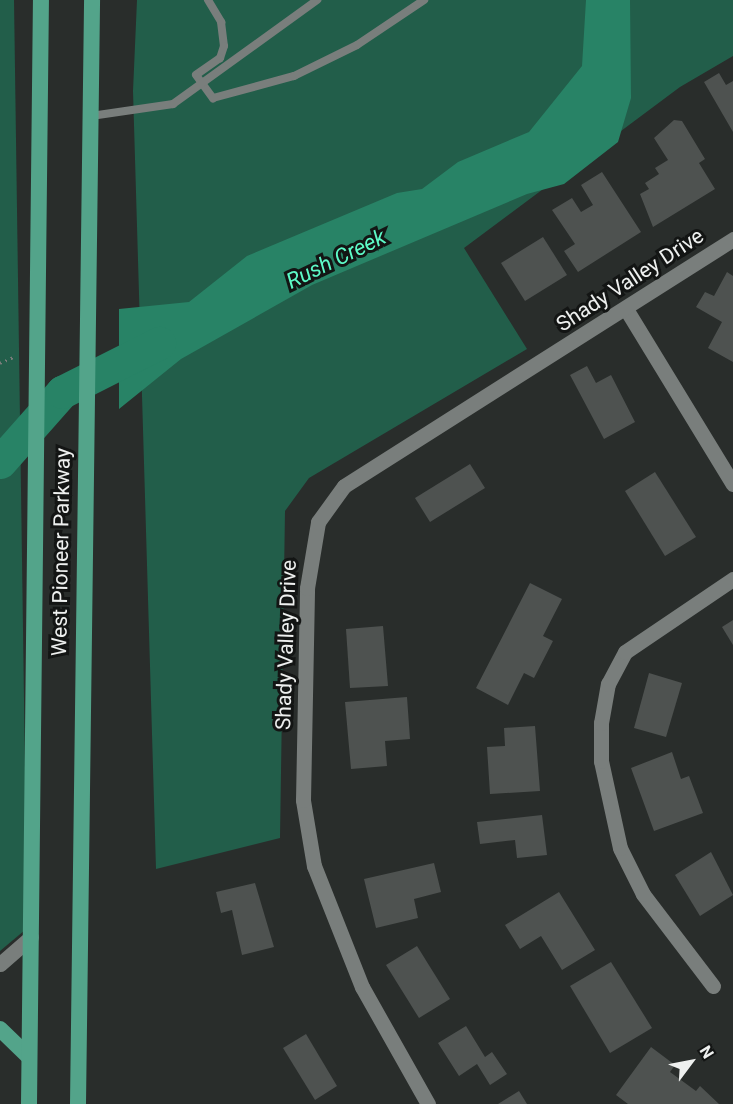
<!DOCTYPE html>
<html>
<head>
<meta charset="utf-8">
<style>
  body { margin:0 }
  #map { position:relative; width:733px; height:1104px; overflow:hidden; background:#292d2b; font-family:Roboto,sans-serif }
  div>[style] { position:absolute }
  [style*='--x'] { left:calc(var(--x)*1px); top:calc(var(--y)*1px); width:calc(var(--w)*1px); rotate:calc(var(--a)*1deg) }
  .green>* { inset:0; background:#225e4a }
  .water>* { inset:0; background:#288366 }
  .river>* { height:33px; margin:-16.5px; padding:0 16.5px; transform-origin:16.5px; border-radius:16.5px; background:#288366 }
  .building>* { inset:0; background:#4e5250 }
  .path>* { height:3px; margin-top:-1.5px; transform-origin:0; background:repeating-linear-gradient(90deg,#7a7d7b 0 1.5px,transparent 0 6px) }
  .service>* { height:8px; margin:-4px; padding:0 4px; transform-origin:4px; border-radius:4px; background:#797e7c }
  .minor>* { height:15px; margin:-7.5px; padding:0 7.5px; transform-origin:7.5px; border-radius:7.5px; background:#797e7c }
  .primary>* { height:16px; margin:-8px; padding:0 8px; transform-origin:8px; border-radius:8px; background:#53a48a }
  span { translate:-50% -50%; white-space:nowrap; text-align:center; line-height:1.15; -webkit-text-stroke:6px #131514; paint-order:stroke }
  .street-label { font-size:21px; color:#eef0ef }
  .water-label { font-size:22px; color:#5dfac7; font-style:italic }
  .north { position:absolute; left:661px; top:1032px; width:60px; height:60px; -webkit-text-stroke:4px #131514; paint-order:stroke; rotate:58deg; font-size:16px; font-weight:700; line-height:24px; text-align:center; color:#eef0ef }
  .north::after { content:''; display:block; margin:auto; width:21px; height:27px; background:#eef0ef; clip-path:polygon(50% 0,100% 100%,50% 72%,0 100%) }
</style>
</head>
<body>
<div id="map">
  <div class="green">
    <i style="clip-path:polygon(0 0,14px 0,26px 839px,25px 930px,0 951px)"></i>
    <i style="clip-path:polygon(137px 0,733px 0,733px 56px,680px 87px,464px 248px,527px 349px,309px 478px,285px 511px,280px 838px,156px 869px,133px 91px)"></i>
  </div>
  <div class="water">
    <i style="clip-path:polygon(586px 0,630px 0,631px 98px,618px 142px,564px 184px,527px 194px,312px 285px,181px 359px,119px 409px,119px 309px,189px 302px,247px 256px,397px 193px,422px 189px,458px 162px,529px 132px,582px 66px)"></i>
  </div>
  <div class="river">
    <i style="--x:0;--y:462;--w:94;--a:-48.5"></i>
    <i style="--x:62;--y:392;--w:109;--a:-26.8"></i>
  </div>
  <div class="building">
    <i style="clip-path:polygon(719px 73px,726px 85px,733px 81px,733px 132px,704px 82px)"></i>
    <i style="clip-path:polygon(674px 120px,682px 121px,705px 159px,699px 163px,715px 189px,653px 227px,640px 194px,649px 189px,645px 183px,659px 174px,655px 168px,668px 160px,654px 138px)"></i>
    <i style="clip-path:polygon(602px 172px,641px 232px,578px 272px,564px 251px,575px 244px,552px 210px,572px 198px,581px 212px,593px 205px,581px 185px)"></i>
    <i style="clip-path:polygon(543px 237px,567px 275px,525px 301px,501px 263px)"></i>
    <i style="clip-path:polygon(727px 272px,733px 276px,733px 362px,708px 348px,722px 322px,696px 307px,705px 292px,714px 296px)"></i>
    <i style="clip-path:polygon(587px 366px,596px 383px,611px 375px,635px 422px,604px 439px,570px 375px)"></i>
    <i style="clip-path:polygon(470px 464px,485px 488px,430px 522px,415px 498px)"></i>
    <i style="clip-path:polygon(655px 472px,696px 537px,665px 556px,625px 491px)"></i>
    <i style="clip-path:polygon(530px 583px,562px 599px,543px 636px,553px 641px,534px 678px,524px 673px,508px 705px,476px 688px)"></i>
    <i style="clip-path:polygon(733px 620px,733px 645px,722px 627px)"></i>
    <i style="clip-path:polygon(383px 626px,388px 686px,350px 688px,346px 629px)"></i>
    <i style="clip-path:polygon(649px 673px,682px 683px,666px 737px,634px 728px)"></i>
    <i style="clip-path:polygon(407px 697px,410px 739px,385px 741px,387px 766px,351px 769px,345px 702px)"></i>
    <i style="clip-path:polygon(535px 726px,540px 791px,490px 794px,487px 747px,505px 746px,504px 728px)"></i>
    <i style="clip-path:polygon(672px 752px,681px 779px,689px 776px,703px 813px,654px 831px,631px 768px)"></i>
    <i style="clip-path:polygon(542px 815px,547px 855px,517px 858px,515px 840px,480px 844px,477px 822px)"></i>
    <i style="clip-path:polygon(711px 852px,733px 895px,700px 916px,675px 875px)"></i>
    <i style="clip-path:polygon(434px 863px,441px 892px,414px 899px,418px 918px,376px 928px,364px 879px)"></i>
    <i style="clip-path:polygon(255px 883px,274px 947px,242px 955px,232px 910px,221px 913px,216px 892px)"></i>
    <i style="clip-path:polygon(559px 892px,595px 950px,562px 970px,541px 936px,520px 949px,505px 925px)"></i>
    <i style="clip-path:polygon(417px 946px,450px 999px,419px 1018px,386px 965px)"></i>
    <i style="clip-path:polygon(611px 962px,652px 1028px,610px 1053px,570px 986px)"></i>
    <i style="clip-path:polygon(466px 1026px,485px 1057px,492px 1052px,507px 1074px,490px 1085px,477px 1064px,459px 1076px,438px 1043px)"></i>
    <i style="clip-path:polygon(306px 1034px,337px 1086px,315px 1100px,283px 1048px)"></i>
    <i style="clip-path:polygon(651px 1047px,675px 1065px,670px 1072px,696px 1091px,700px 1086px,719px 1104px,628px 1104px,616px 1095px)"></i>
    <i style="clip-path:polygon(519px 1091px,527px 1104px,498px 1104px)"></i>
  </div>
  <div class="path">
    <i style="--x:0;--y:363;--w:17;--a:-24"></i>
  </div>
  <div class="service">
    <i style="--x:208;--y:0;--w:26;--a:59"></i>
    <i style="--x:221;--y:22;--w:24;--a:83"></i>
    <i style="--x:224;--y:46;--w:13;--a:108"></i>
    <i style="--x:220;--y:58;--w:29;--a:145"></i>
    <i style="--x:196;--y:75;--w:29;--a:54"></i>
    <i style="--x:213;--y:98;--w:84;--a:-15.2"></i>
    <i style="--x:294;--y:76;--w:70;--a:-26.2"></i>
    <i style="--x:357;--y:45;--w:81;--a:-33.9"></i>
    <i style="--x:91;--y:116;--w:83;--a:-8.3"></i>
    <i style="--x:173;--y:104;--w:178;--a:-35.8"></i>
  </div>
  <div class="minor">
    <i style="--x:626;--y:309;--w:205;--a:58.6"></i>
    <i style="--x:0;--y:964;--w:41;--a:-41.1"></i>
    <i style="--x:713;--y:986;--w:116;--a:-127.3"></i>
    <i style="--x:643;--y:894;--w:51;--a:-116.6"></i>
    <i style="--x:620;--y:848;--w:89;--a:-102.3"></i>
    <i style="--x:601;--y:761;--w:38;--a:-90"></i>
    <i style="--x:601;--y:723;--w:40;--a:-80"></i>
    <i style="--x:608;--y:684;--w:36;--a:-62"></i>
    <i style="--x:625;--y:652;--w:130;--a:-34.1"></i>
    <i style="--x:428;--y:1104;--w:134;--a:-119.4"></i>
    <i style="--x:362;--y:987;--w:130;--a:-111.6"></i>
    <i style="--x:314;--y:866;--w:67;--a:-99.5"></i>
    <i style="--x:303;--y:800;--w:212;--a:-88.9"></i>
    <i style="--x:307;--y:588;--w:67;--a:-80.5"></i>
    <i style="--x:318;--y:522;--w:44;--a:-54.2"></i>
    <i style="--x:344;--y:486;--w:461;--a:-32.4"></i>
  </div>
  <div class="primary">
    <i style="--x:0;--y:1029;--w:40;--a:44"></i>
    <i style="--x:29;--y:1104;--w:1104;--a:-89.38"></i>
    <i style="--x:78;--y:1104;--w:1104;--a:-89.27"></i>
  </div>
  <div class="street-label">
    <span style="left:630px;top:280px;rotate:-33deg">Shady Valley Drive</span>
    <span style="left:61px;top:552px;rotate:-89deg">West Pioneer Parkway</span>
    <span style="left:286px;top:645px;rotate:-88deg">Shady Valley Drive</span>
  </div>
  <div class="water-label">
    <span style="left:336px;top:259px;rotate:-26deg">Rush Creek</span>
  </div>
  <div class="north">N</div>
</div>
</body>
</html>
